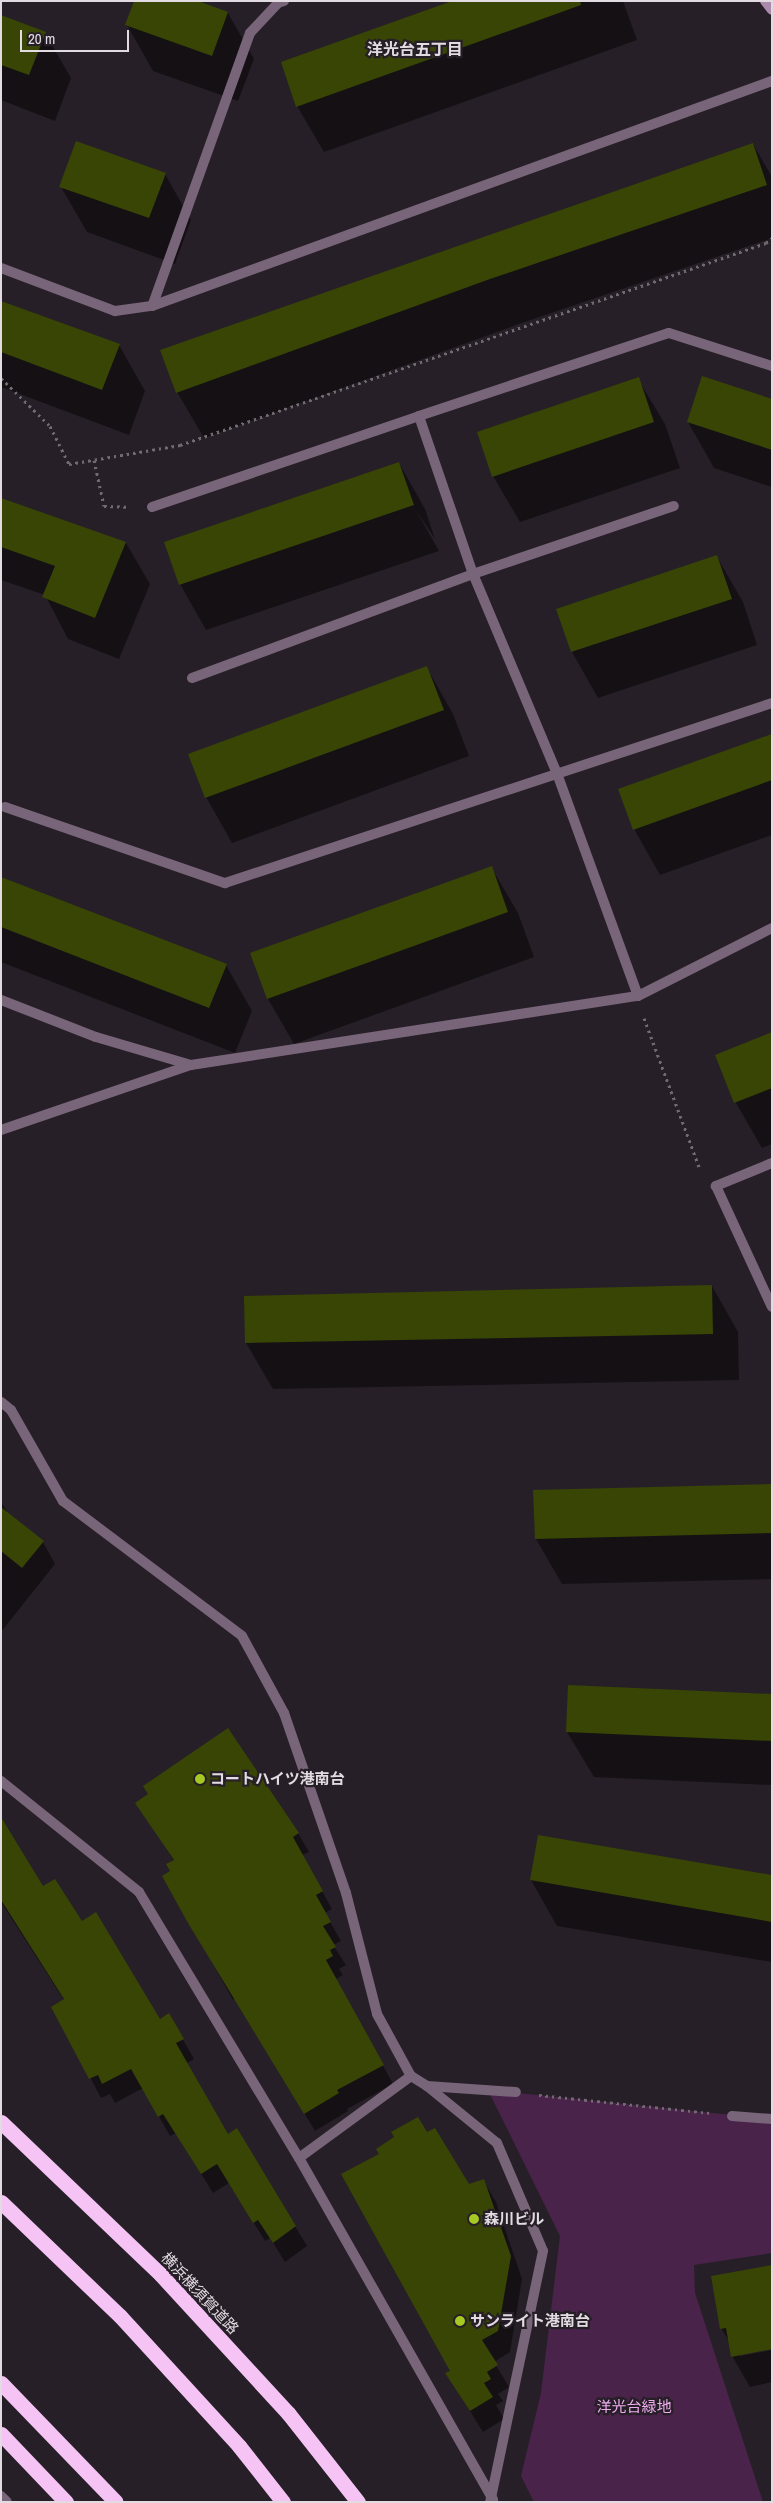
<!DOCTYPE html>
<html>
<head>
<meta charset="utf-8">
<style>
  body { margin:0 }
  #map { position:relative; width:773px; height:2503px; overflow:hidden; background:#271f27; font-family:"Archivo Narrow","Noto Sans JP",sans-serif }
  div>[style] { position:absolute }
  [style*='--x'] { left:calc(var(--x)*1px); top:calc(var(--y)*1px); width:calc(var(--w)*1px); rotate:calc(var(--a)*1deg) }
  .green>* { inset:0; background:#4a234b }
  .shadow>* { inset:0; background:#0007 }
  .building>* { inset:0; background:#384505 }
  .path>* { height:3px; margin-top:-1.5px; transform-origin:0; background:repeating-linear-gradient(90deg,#716a71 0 2.5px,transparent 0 6.5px) }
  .lane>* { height:10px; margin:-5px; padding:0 5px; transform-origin:5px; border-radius:5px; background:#796579 }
  .street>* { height:10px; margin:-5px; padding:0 5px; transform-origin:5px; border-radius:5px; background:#796579 }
  .secondary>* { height:10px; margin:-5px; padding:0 5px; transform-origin:5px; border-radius:5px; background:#ab8bab }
  .highway>* { height:15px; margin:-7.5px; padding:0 7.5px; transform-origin:7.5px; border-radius:7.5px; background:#f5c4f5 }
  .dots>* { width:14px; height:14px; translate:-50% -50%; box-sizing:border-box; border:2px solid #271f27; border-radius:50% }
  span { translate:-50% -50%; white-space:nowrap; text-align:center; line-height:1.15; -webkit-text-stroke:4.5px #271f27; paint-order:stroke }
  .poi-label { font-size:15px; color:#e2dce2; font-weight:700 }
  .left { translate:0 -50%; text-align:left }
  .street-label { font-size:15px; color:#e2dce2 }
  .park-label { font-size:15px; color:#eeacef }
  .neighbourhood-label { font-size:16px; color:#e2dce2; font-weight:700 }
  .frame { position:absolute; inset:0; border:2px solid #e2dce2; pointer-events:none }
  .scale { position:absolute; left:20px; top:30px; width:109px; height:22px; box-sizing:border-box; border:2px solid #e2dce2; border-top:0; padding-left:6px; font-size:15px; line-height:18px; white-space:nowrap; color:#e2dce2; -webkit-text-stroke:4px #271f27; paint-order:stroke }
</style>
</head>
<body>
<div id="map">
  <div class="green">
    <i style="clip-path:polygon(488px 2090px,772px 2119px,772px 2253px,694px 2265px,695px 2293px,763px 2502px,534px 2502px,521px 2476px,541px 2393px,560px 2236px)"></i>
  </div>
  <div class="shadow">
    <i style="clip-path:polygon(456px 1px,623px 1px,637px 40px,324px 152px,297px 106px)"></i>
    <i style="clip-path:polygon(228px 13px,254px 59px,238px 101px,153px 71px,127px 25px)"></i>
    <i style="clip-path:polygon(1px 16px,45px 33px,71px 78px,55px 121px,1px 100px)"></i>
    <i style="clip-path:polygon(753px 144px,772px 177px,772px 238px,516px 325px,204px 438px,177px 392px)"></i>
    <i style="clip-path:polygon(165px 174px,191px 220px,175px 264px,87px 232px,61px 187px)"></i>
    <i style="clip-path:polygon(1px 302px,119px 345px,145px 391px,129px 435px,1px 387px)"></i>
    <i style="clip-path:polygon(638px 379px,665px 424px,680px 468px,520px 522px,493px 476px)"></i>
    <i style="clip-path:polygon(772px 399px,772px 487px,714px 468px,688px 422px)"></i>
    <i style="clip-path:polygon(399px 463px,425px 509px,435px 539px,416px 510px,439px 551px,206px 630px,180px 584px)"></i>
    <i style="clip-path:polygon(1px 500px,126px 543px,150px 584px,119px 659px,68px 639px,45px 595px,1px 580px)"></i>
    <i style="clip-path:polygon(717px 557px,743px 602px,757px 645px,598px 698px,572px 652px,557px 609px)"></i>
    <i style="clip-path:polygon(427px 668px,453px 714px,469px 756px,232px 843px,206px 797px)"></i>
    <i style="clip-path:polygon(772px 736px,772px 835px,660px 875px,634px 829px)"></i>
    <i style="clip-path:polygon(491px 867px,518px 913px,534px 957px,294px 1044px,268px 999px,252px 954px)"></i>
    <i style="clip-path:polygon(1px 878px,226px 965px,252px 1011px,235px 1053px,1px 962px)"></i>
    <i style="clip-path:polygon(772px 1033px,772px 1144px,762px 1148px,736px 1103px,716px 1056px)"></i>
    <i style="clip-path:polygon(712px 1286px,738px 1332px,739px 1380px,273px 1389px,246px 1343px)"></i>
    <i style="clip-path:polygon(772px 1485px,772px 1579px,562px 1584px,536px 1539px)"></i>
    <i style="clip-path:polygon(1px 1502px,9px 1515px,43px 1542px,55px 1564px,1px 1632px)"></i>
    <i style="clip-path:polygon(772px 1695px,772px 1785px,594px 1777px,567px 1732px)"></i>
    <i style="clip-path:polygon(137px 1803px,298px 1833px,309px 1852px,302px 1855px,332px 1909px,325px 1913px,341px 1941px,333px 1945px,346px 1965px,339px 1969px,343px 1975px,336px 1979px,393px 2084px,347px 2109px,348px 2111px,315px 2131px,235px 1998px,233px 2000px,164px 1876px,171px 1872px,174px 1861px)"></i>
    <i style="clip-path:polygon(1px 1830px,43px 1888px,82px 1922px,159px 2020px,169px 2015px,194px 2059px,187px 2063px,228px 2136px,237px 2130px,307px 2246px,285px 2262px,270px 2238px,265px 2241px,229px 2183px,213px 2193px,176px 2133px,170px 2136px,143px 2088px,115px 2103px,110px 2094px,101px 2098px,53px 2007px,64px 2000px,1px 1902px)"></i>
    <i style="clip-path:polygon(539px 1836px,772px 1876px,772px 1962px,557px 1926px,531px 1880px)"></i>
    <i style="clip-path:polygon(427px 2134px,468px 2185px,483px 2180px,496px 2202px,522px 2279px,510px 2352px,494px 2362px,509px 2387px,498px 2394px,503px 2401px,496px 2405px,504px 2419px,483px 2432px,447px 2374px,451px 2371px)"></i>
    <i style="clip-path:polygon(712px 2277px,740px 2356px,772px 2350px,772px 2382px,750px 2387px,732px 2356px,730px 2343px,721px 2328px)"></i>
  </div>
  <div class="building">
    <i style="clip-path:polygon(134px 1px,198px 1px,228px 12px,212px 56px,125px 25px)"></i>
    <i style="clip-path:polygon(452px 1px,580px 1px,581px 5px,296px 107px,281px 62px)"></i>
    <i style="clip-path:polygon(1px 15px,46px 32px,29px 75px,1px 65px)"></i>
    <i style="clip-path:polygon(76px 141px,166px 173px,149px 218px,59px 187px)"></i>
    <i style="clip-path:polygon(753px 143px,767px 185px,490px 279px,176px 393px,160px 350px)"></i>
    <i style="clip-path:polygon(1px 301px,120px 344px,102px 390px,1px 352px)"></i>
    <i style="clip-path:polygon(702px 376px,772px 399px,772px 450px,687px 422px)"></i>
    <i style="clip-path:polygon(639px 377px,654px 422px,492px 477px,477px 432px)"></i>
    <i style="clip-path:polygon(399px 462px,414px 505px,179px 585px,164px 542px)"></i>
    <i style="clip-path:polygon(1px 498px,126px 542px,95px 618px,42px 597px,55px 566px,1px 547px)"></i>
    <i style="clip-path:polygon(717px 555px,732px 599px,571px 652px,556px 609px)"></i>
    <i style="clip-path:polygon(427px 666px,444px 710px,205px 798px,188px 754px)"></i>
    <i style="clip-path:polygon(772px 734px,772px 780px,633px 830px,618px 789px)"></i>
    <i style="clip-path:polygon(492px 866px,508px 912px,267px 999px,250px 953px)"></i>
    <i style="clip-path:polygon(1px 877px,227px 964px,209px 1008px,1px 927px)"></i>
    <i style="clip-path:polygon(772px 1032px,772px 1088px,734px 1103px,715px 1055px)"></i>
    <i style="clip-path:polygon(712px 1285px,713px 1334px,245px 1343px,244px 1296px)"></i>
    <i style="clip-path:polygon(772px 1484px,772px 1533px,535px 1539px,533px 1490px)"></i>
    <i style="clip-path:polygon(1px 1507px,44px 1541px,22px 1568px,1px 1551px)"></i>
    <i style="clip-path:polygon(568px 1685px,772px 1694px,772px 1741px,566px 1732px)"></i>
    <i style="clip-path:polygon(228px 1728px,299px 1833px,293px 1837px,323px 1891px,316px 1895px,331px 1922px,323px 1926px,336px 1947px,330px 1950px,333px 1956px,326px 1960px,384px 2065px,337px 2090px,339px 2093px,304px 2114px,188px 1923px,162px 1876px,170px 1871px,166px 1864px,174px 1860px,135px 1803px,148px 1794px,143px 1786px)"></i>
    <i style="clip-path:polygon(1px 1817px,43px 1886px,55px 1879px,82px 1921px,96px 1912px,160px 2019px,169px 2013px,184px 2039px,176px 2043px,228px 2134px,237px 2128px,296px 2226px,273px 2243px,258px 2220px,253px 2223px,217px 2164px,201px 2174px,163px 2114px,158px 2117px,131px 2069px,102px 2084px,98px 2075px,89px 2079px,51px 2007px,64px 1999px,1px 1900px)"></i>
    <i style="clip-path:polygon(538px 1835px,772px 1875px,772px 1922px,530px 1880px)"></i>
    <i style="clip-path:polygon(418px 2117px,427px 2132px,435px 2128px,469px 2184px,484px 2179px,511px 2256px,498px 2331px,482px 2340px,498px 2365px,487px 2372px,491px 2379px,484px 2383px,493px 2397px,470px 2411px,445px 2373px,450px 2371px,341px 2174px,379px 2154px,376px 2149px,394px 2137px,391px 2132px)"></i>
    <i style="clip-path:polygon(772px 2265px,772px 2349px,731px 2357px,726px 2328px,720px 2329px,711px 2276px)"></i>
  </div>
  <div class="path">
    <i style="--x:1;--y:378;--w:69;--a:44.4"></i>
    <i style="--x:50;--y:426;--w:42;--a:63.4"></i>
    <i style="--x:69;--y:464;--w:113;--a:-9.7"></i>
    <i style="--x:180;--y:445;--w:620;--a:-19.02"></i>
    <i style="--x:766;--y:243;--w:8;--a:-40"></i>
    <i style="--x:94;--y:460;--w:47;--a:77.7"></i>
    <i style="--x:104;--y:506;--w:24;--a:2"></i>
    <i style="--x:644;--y:1018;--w:161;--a:69.7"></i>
    <i style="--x:539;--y:2095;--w:171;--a:6"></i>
  </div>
  <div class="lane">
    <i style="--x:284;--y:1;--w:6;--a:162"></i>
    <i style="--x:278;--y:3;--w:41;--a:133"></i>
    <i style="--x:250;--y:33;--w:290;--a:109.7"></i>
    <i style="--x:152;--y:306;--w:660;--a:-19.95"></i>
    <i style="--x:1;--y:268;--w:122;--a:20.7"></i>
    <i style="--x:115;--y:311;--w:37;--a:-8"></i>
    <i style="--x:152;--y:507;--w:282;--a:-18.8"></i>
    <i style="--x:192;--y:678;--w:300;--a:-20.3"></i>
    <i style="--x:473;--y:574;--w:212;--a:-18.7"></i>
    <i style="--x:5;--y:807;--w:233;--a:19.1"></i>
    <i style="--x:225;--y:883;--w:576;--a:-18.21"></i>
    <i style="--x:638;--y:996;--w:234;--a:-110"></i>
    <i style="--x:558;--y:776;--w:219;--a:-112.8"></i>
    <i style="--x:473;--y:574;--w:167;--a:-108.9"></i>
    <i style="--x:419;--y:416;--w:263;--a:-18.4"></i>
    <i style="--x:669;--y:333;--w:108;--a:17.8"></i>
    <i style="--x:1;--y:1000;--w:102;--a:21.3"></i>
    <i style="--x:96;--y:1037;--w:99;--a:16.4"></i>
    <i style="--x:191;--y:1065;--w:452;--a:-8.8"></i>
    <i style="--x:638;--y:996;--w:150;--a:-26.9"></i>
    <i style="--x:1;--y:1130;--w:201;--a:-18.9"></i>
  </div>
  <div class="street">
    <i style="--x:772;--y:1163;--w:61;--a:157.7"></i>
    <i style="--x:716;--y:1186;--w:133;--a:65.2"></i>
    <i style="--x:1;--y:1402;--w:13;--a:39"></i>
    <i style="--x:11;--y:1410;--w:105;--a:60.3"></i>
    <i style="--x:63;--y:1501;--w:224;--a:37"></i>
    <i style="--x:242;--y:1636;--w:88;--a:61.4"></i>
    <i style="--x:284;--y:1713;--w:190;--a:71"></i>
    <i style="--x:346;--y:1893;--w:125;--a:75.6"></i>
    <i style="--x:377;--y:2014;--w:71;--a:61.3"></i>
    <i style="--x:411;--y:2076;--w:19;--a:32"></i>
    <i style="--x:427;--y:2086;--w:90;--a:39.2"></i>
    <i style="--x:497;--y:2143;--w:117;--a:66.9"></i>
    <i style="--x:543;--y:2251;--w:257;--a:101.9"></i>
    <i style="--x:1;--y:1781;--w:177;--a:38.8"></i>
    <i style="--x:139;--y:1892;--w:310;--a:59"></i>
    <i style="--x:299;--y:2158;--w:393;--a:60.4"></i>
    <i style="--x:427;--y:2086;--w:89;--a:3.9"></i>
    <i style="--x:732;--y:2116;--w:40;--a:4.3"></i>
    <i style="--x:299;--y:2158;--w:139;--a:-36.2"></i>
    <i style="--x:1;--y:2496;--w:8;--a:45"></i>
  </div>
  <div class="secondary">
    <i style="--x:765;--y:1;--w:11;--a:52"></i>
  </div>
  <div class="highway">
    <i style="--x:1;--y:2122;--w:221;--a:43.7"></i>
    <i style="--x:161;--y:2275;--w:188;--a:47.4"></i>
    <i style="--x:288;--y:2413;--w:113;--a:51.8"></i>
    <i style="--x:1;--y:2202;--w:165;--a:43.8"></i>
    <i style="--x:120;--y:2316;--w:176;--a:47.5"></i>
    <i style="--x:239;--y:2446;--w:71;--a:51.8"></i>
    <i style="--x:1;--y:2383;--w:165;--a:46"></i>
    <i style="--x:1;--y:2434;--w:94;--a:46.3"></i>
  </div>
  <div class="dots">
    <i style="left:200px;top:1779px;background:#a5c822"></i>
    <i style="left:474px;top:2219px;background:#a5c822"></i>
    <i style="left:460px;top:2321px;background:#a5c822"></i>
  </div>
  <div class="poi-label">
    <span class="left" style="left:210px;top:1779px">コートハイツ港南台</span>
    <span class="left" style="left:484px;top:2219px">森川ビル</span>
    <span class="left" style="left:470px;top:2321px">サンライト港南台</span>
  </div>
  <div class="street-label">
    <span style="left:200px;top:2293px;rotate:47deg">横浜横須賀道路</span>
  </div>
  <div class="park-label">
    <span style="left:634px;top:2407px">洋光台緑地</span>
  </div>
  <div class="neighbourhood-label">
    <span style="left:415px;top:49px">洋光台五丁目</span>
  </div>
  <div class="frame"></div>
  <div class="scale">20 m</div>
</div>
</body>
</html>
